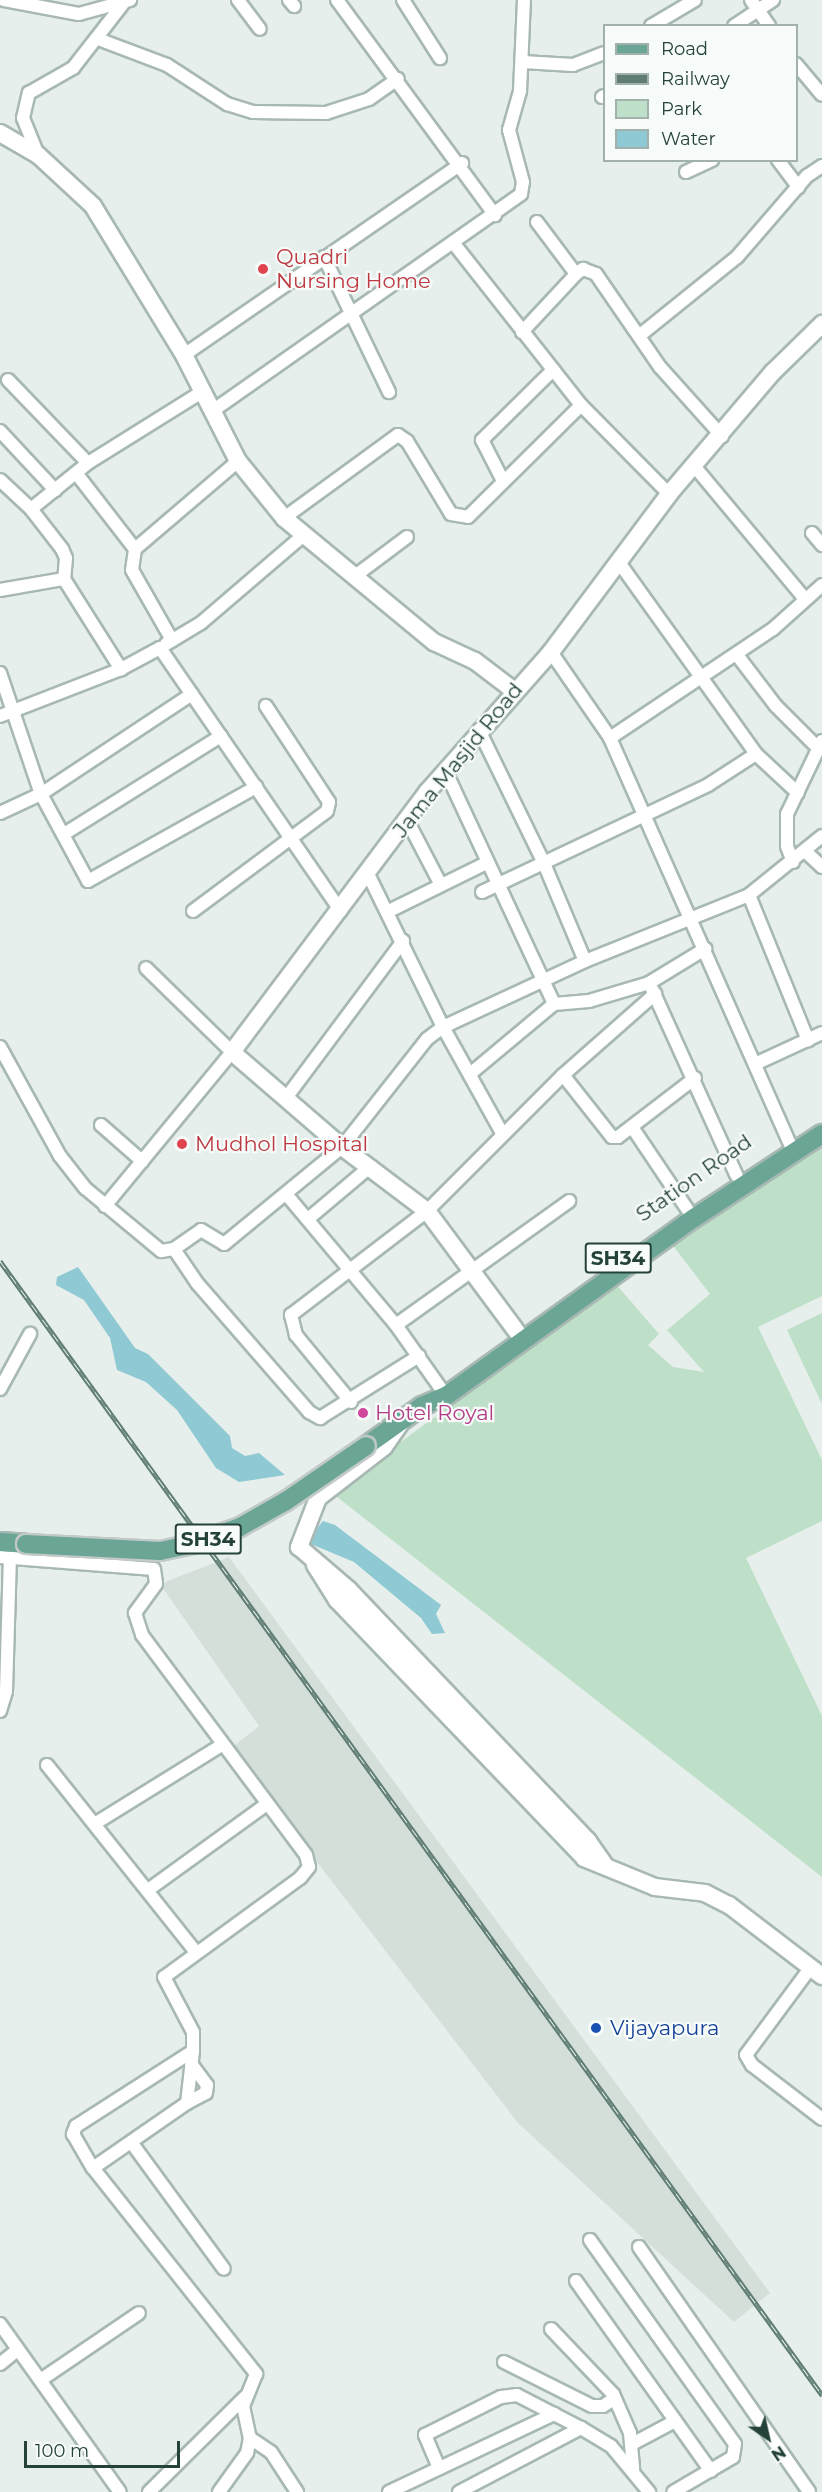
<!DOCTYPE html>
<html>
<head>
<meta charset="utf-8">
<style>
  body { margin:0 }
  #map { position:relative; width:822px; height:2492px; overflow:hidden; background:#e6efeb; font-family:Montserrat,sans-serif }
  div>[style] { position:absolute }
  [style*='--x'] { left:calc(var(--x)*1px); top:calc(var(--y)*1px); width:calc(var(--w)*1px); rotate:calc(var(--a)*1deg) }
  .built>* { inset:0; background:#d4dfda }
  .green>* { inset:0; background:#bfe0c8 }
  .water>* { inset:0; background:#8ec9d4 }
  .roads { filter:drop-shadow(2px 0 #a8b8b2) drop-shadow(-2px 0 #a8b8b2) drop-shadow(0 2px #a8b8b2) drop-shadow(0 -2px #a8b8b2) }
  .street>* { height:12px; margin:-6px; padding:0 6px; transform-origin:6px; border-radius:6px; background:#fff }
  .secondary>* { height:16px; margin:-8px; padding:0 8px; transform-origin:8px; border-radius:8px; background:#fff }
  .primary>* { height:18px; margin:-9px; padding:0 9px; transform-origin:9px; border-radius:9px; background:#6aa596 }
  .rail>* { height:5px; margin-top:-2.5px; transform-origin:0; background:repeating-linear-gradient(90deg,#f7fbf9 0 9px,#5f7d75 0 18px); box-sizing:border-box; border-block:2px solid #5f7d75 }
  .bridges { filter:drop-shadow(2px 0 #c2cac8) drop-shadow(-2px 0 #c2cac8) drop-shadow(0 2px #c2cac8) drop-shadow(0 -2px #c2cac8) }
  .primary-bridge>* { height:18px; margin:-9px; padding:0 9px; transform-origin:9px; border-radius:9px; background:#6aa596 }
  .dots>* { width:16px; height:16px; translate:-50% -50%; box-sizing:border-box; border:3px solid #f7fbf9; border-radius:50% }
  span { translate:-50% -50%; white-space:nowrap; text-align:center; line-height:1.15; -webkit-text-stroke:4.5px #f7fbf9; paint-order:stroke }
  .shield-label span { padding:2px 4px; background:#f7fbf9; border:2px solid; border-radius:4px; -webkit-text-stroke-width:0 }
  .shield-label { font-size:20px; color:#24423a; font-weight:700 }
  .health-label { font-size:21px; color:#be3a42 }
  .left { translate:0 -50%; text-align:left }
  .street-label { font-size:21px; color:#24423a }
  .hotel-label { font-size:21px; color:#b23c85 }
  .transit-label { font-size:21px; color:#164399 }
  .legend { position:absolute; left:603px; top:24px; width:195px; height:138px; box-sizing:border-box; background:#f7fbf9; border:2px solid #a3b1ad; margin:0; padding:8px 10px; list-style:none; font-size:18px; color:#24423a }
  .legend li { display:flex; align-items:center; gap:12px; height:30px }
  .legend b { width:30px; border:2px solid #a3b1ad }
  .north { position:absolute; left:738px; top:2408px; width:60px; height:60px; -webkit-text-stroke:4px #f7fbf9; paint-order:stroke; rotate:146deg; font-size:16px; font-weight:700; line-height:24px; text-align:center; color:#24423a }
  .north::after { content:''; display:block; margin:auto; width:21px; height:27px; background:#24423a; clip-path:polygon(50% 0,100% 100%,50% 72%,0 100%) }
  .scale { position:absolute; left:24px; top:2441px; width:156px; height:27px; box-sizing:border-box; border:3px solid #24423a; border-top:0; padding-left:8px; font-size:18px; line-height:21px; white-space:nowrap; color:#24423a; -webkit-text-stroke:4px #f7fbf9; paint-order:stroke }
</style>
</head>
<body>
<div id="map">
  <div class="built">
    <i style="clip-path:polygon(229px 1557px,770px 2293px,734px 2322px,518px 2123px,230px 1749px,259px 1726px,160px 1584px)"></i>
  </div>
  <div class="green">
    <i style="clip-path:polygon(822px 1144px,822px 1296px,758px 1327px,822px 1460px,822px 1521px,746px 1558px,822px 1716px,822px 1877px,332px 1493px,615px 1283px,659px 1334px,648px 1345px,673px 1367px,704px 1372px,667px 1330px,710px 1294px,671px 1243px)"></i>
    <i style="clip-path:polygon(822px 1313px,822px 1404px,787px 1330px)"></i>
  </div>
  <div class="water">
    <i style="clip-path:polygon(78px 1267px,135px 1348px,148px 1354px,230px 1436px,232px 1448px,245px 1456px,259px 1453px,285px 1475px,239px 1482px,216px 1468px,177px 1410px,146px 1382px,117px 1370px,110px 1338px,84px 1300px,56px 1285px,57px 1277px)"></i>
    <i style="clip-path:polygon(323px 1521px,335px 1525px,441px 1605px,436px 1614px,445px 1633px,432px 1634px,421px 1618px,354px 1562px,311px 1544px,311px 1536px)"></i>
  </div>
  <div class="roads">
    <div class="street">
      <i style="--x:4;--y:0;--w:76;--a:10.6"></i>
      <i style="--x:79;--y:14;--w:53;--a:-15.4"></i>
      <i style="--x:238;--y:0;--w:36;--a:53"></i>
      <i style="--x:289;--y:0;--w:8;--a:50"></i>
      <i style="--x:337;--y:0;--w:267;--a:53.7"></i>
      <i style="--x:403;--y:0;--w:69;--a:57.5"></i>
      <i style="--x:751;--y:0;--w:32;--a:55"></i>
      <i style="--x:651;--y:26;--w:51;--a:-30.6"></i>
      <i style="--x:734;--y:26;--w:47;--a:-33.7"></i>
      <i style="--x:98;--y:39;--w:74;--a:20.6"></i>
      <i style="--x:167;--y:65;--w:72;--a:33"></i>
      <i style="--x:227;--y:104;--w:27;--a:17"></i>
      <i style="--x:253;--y:112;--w:73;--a:0.8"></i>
      <i style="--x:326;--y:113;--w:45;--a:-18"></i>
      <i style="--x:369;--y:99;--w:35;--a:-35"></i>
      <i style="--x:523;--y:62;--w:50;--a:3.4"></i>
      <i style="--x:573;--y:65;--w:33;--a:-21"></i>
      <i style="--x:796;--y:64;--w:40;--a:50"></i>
      <i style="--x:602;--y:97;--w:2;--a:-27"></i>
      <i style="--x:38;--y:155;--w:40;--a:-112"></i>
      <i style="--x:23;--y:118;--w:26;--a:-77"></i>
      <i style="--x:29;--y:93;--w:51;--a:-29.6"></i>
      <i style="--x:73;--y:68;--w:80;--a:-52.1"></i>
      <i style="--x:778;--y:160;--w:34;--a:53"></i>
      <i style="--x:686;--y:172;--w:29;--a:-25"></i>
      <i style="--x:455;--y:245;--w:204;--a:51.8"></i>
      <i style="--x:581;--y:405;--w:125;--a:45.3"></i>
      <i style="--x:324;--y:257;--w:150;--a:64.3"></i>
      <i style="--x:576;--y:274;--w:9;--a:-36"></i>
      <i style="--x:583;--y:269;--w:14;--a:21"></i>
      <i style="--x:596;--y:274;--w:113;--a:55.5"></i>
      <i style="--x:660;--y:367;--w:93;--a:48.1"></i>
      <i style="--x:522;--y:332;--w:79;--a:-47"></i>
      <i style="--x:576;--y:274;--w:65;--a:-126.9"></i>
      <i style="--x:639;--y:336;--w:126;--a:-38.9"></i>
      <i style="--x:737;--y:257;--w:107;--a:-49.2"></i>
      <i style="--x:807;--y:176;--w:18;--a:-34"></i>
      <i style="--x:184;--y:355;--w:338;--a:-34.6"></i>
      <i style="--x:8;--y:380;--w:115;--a:46.1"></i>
      <i style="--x:211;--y:412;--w:379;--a:-35.1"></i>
      <i style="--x:521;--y:194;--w:12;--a:-81"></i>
      <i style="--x:523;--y:182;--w:54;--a:-105.1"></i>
      <i style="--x:509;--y:130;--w:41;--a:-74.2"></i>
      <i style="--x:520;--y:91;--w:91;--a:-87.5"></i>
      <i style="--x:0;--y:431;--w:81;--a:47"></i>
      <i style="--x:695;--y:467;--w:172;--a:50.2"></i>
      <i style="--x:76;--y:473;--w:96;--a:52.2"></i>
      <i style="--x:135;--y:549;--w:21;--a:98"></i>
      <i style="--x:132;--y:570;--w:81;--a:60.3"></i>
      <i style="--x:0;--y:480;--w:42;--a:43.1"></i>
      <i style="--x:31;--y:509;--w:51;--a:52.2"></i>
      <i style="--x:62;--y:549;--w:10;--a:66"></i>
      <i style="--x:66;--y:558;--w:21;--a:95"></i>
      <i style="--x:503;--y:481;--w:46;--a:-117.1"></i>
      <i style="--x:482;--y:440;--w:100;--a:-44.6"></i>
      <i style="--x:31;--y:509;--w:73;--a:-38.9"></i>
      <i style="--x:88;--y:463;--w:132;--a:-32"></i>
      <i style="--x:284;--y:518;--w:141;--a:-36.1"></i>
      <i style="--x:398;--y:435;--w:11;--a:34"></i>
      <i style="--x:407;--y:441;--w:85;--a:58.9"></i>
      <i style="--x:451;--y:514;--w:17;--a:10"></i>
      <i style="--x:468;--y:517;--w:159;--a:-44.7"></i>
      <i style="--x:812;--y:533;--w:16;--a:50"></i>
      <i style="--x:135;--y:549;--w:135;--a:-40.5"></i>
      <i style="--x:618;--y:561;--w:237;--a:54.4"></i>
      <i style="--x:756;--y:754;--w:57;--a:42.9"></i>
      <i style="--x:355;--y:576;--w:65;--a:-36.9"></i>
      <i style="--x:0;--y:590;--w:65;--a:-9.8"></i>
      <i style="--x:64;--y:579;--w:107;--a:57.7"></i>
      <i style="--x:166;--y:644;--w:41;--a:-31"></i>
      <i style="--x:201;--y:623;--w:137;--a:-40.6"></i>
      <i style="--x:551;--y:652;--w:104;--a:55.5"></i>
      <i style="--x:610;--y:738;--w:451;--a:66.1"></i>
      <i style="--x:737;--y:655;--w:64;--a:52.6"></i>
      <i style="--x:776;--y:706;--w:59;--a:45"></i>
      <i style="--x:0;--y:673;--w:128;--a:71.3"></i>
      <i style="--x:41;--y:794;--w:99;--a:61.6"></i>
      <i style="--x:88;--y:881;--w:193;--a:-29.2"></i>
      <i style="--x:0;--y:716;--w:130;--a:-21.2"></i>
      <i style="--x:121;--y:669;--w:44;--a:-28.3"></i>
      <i style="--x:160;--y:648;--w:319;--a:55.5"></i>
      <i style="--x:479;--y:730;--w:146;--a:64"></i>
      <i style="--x:543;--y:861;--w:108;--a:67.2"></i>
      <i style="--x:610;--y:738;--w:196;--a:-33.8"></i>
      <i style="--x:773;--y:629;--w:66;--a:-41.9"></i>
      <i style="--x:445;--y:770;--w:258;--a:65"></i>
      <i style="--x:0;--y:813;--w:45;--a:-24.9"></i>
      <i style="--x:41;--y:794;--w:181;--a:-33.5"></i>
      <i style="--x:407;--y:820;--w:73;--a:62.4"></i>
      <i style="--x:64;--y:834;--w:185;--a:-32"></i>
      <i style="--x:806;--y:852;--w:22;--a:43"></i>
      <i style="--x:793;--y:862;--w:17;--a:-111"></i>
      <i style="--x:787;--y:846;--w:32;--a:-90"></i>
      <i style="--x:787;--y:814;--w:81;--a:-64.4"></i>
      <i style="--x:367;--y:872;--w:173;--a:63.9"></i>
      <i style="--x:443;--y:1027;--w:121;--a:60.9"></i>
      <i style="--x:482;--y:892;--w:250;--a:-25.3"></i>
      <i style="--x:708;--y:785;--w:57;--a:-32.9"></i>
      <i style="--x:749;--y:895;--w:157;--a:67.9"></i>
      <i style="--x:193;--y:911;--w:167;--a:-36.7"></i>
      <i style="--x:327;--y:811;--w:9;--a:-77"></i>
      <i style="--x:329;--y:802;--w:115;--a:-123.3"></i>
      <i style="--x:389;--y:911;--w:110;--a:-26.3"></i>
      <i style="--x:652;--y:989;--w:205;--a:65.6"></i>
      <i style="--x:0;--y:1047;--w:124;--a:61.2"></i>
      <i style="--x:60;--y:1156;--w:41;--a:52"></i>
      <i style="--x:85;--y:1188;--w:99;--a:39.7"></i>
      <i style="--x:161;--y:1251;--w:13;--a:-9"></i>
      <i style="--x:174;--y:1249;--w:33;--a:-35"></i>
      <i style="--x:201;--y:1230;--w:27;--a:31"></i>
      <i style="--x:224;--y:1244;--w:153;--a:-39.4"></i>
      <i style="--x:342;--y:1147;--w:137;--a:-51.8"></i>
      <i style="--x:427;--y:1039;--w:20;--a:-37"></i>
      <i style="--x:443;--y:1027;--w:157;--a:-24.9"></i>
      <i style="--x:585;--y:961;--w:177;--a:-21.9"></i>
      <i style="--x:749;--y:895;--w:94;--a:-38.9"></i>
      <i style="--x:755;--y:1064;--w:74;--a:-24.8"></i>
      <i style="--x:470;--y:1074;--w:109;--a:-39.8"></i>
      <i style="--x:554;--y:1004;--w:35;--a:-5"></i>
      <i style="--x:589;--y:1001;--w:63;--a:-16.7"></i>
      <i style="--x:649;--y:983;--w:66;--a:-31.3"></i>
      <i style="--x:563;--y:1075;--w:79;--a:51.7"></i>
      <i style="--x:612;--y:1137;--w:6;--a:0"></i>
      <i style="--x:618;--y:1137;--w:97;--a:-37.5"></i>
      <i style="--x:286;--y:1098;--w:196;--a:-53.3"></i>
      <i style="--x:101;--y:1125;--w:55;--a:41.3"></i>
      <i style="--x:632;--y:1127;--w:99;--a:56.1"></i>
      <i style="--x:286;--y:1194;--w:171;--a:50"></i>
      <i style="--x:396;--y:1325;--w:87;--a:54.8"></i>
      <i style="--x:105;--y:1206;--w:200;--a:-50.5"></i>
      <i style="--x:232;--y:1052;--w:120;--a:-135.7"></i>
      <i style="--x:308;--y:1219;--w:82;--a:-40.1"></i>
      <i style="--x:174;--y:1249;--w:41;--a:55.9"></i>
      <i style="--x:197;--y:1283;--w:171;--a:49"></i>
      <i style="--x:309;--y:1412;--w:13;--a:29"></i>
      <i style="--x:320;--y:1418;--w:117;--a:-32.1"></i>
      <i style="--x:396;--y:1325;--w:213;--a:-35.6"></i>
      <i style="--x:0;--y:1389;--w:63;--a:-61.4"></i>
      <i style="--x:351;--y:1402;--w:87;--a:-129.4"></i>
      <i style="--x:296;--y:1335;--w:21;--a:-104"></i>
      <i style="--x:291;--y:1315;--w:171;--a:-37.4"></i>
      <i style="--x:427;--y:1211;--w:192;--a:-45"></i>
      <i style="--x:563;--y:1075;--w:123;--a:-41.4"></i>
      <i style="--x:0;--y:1557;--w:154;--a:4.5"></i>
      <i style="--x:154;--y:1569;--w:15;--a:82"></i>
      <i style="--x:156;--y:1584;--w:36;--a:126"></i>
      <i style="--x:135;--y:1613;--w:23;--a:72"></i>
      <i style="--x:142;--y:1635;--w:274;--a:53.3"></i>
      <i style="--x:306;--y:1855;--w:12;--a:76"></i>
      <i style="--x:309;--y:1867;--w:14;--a:129"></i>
      <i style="--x:300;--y:1878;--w:168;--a:143.9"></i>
      <i style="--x:164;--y:1977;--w:62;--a:62.2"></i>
      <i style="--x:193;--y:2032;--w:19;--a:90"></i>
      <i style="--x:193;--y:2051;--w:139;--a:147.3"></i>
      <i style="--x:76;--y:2126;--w:9;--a:111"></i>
      <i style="--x:73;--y:2134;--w:39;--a:60"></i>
      <i style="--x:93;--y:2168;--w:263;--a:51.6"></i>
      <i style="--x:256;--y:2374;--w:35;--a:112"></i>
      <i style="--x:243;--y:2406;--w:33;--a:78"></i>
      <i style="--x:250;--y:2438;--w:15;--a:101"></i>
      <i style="--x:247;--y:2453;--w:48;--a:125.7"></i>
      <i style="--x:0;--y:1711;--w:21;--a:-73"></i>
      <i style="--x:6;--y:1691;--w:133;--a:-88.3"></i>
      <i style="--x:47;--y:1765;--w:239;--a:51.5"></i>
      <i style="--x:96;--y:1823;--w:148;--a:-31.8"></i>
      <i style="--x:148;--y:1890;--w:147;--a:-35.9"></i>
      <i style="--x:811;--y:1967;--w:109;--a:126.5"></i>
      <i style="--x:746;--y:2055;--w:12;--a:59"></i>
      <i style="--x:752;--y:2065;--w:88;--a:37.6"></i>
      <i style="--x:187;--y:2103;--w:21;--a:-28"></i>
      <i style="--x:206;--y:2093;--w:8;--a:-83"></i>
      <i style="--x:207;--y:2085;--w:26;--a:-127"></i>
      <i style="--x:131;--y:2142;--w:157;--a:53.8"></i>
      <i style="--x:93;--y:2168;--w:114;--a:-34.7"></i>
      <i style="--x:187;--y:2103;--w:52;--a:-83.4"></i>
      <i style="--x:590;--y:2240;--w:250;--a:54.6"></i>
      <i style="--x:735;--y:2444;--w:13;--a:99"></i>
      <i style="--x:733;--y:2457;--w:69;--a:149.7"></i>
      <i style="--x:639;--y:2247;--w:298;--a:55.2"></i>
      <i style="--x:576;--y:2281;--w:233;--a:54.6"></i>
      <i style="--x:0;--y:2324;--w:206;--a:54.5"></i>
      <i style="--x:551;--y:2329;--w:90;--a:46.4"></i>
      <i style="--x:613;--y:2394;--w:43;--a:66.4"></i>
      <i style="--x:630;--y:2433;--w:37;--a:85"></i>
      <i style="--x:504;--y:2362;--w:98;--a:26.6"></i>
      <i style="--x:592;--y:2406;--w:11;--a:0"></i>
      <i style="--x:603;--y:2406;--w:14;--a:-34"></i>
      <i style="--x:0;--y:2364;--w:22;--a:-39"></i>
      <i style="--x:42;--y:2379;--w:117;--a:-34.2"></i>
      <i style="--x:250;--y:2438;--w:25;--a:34"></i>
      <i style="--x:271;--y:2452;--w:48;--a:57"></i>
      <i style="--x:632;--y:2444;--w:49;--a:-28.1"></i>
      <i style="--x:439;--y:2468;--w:36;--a:-113"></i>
      <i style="--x:425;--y:2435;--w:85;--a:-26.6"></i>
      <i style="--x:501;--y:2397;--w:16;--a:-7"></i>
      <i style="--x:517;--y:2395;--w:72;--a:27.3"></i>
      <i style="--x:149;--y:2492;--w:135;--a:-44.7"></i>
      <i style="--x:389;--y:2492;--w:183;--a:-25.3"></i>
      <i style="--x:459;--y:2492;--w:138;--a:-27.7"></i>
      <i style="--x:581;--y:2428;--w:35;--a:31"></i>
      <i style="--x:611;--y:2446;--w:60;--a:50.4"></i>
    </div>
    <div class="secondary">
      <i style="--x:0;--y:133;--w:44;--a:30.1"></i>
      <i style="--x:38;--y:155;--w:75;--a:42.8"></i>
      <i style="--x:93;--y:206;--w:175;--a:58.6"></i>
      <i style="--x:184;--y:355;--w:119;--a:63"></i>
      <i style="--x:238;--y:461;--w:73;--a:51.1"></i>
      <i style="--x:284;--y:518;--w:195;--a:39.6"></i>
      <i style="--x:434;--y:642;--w:45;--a:24.9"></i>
      <i style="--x:475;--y:661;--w:48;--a:37.3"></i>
      <i style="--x:517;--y:1332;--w:151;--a:-126.6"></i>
      <i style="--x:427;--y:1211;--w:106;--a:-143"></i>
      <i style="--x:342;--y:1147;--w:145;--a:-139.2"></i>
      <i style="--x:232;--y:1052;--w:326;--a:-53.1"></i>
      <i style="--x:428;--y:791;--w:186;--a:-48.5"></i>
      <i style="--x:551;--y:652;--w:197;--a:-53.2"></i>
      <i style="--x:669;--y:494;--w:160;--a:-49.6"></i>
      <i style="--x:773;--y:372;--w:69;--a:-44.4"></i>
      <i style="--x:400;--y:1424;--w:28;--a:125"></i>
      <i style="--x:384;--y:1447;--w:83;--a:142.3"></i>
      <i style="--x:318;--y:1498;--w:53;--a:111.2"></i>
      <i style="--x:299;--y:1547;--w:65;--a:40.6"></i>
      <i style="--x:348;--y:1589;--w:348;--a:46.4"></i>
      <i style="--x:588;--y:1841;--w:29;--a:55"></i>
      <i style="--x:315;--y:1565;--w:41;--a:57.8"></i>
      <i style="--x:337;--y:1600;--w:357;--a:46.2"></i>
      <i style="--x:584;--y:1858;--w:77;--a:22.2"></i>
      <i style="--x:655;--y:1887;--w:50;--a:6.8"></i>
      <i style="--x:705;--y:1893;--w:27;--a:27"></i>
      <i style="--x:729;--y:1905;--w:117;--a:37.4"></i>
    </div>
    <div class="primary">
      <i style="--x:366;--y:1446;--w:69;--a:-35.5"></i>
      <i style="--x:422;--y:1406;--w:26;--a:-23"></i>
      <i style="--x:446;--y:1396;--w:305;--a:-35.7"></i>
      <i style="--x:694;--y:1218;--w:153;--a:-33.3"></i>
      <i style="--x:0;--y:1542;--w:26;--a:4"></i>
    </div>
  </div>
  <div class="rail">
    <i style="--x:0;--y:1261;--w:1401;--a:54.06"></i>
  </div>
  <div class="bridges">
    <div class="primary-bridge">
      <i style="--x:26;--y:1544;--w:134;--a:3"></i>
      <i style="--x:160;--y:1551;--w:34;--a:-12"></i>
      <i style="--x:193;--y:1544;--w:50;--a:-19.9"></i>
      <i style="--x:240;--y:1527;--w:53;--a:-29.5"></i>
      <i style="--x:286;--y:1501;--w:97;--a:-34.5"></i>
    </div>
  </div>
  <div class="dots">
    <i style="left:263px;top:269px;background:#e0444e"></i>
    <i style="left:182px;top:1144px;background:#e0444e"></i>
    <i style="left:363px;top:1413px;background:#d1479c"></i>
    <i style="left:596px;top:2028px;background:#1a4fb4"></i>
  </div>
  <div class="shield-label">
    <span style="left:618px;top:1258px">SH34</span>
    <span style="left:208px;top:1539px">SH34</span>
  </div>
  <div class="health-label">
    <span class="left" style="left:276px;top:269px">Quadri<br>Nursing Home</span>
    <span class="left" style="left:195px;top:1144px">Mudhol Hospital</span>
  </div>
  <div class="street-label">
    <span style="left:458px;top:760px;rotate:-51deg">Jama Masjid Road</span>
    <span style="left:694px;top:1178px;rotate:-35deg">Station Road</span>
  </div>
  <div class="hotel-label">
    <span class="left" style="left:375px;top:1413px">Hotel Royal</span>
  </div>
  <div class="transit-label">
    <span class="left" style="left:610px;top:2028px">Vijayapura</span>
  </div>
  <ul class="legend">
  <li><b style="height:8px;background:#6aa596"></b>Road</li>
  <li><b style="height:8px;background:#5f7d75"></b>Railway</li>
  <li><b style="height:16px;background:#bfe0c8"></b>Park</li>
  <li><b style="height:16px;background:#8ec9d4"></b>Water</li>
  </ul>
  <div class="north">N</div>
  <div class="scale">100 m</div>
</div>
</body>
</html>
